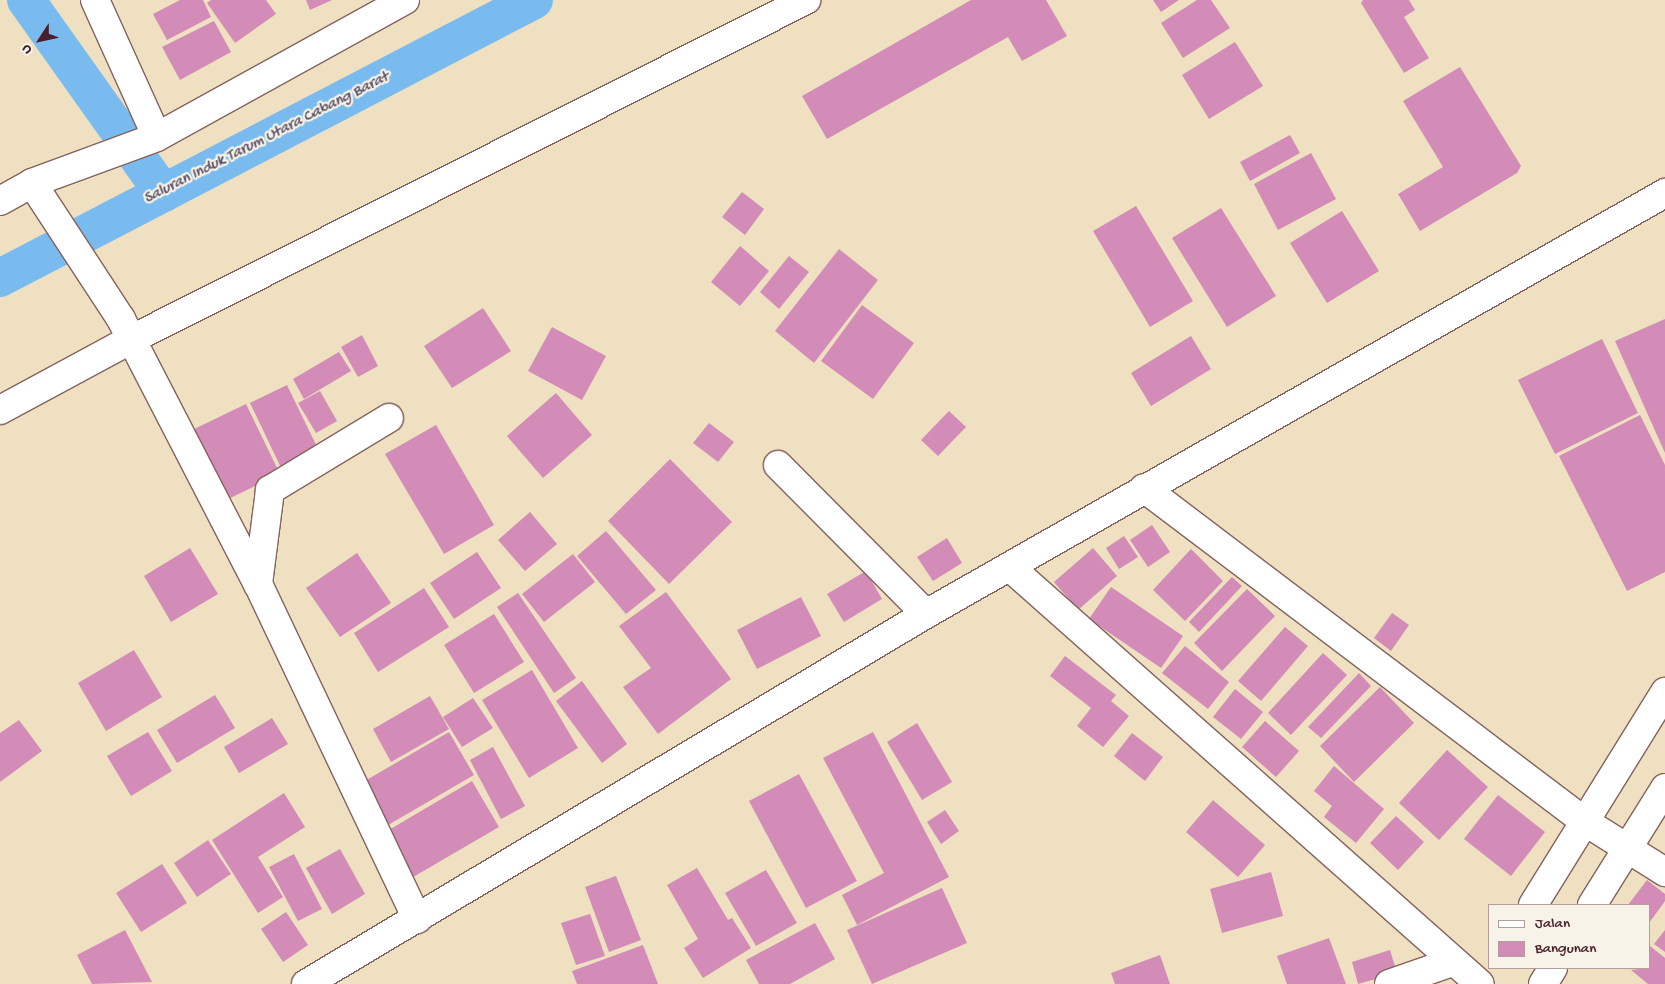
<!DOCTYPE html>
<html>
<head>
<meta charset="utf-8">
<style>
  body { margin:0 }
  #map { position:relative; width:1665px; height:984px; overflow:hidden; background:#eee0c0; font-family:"Gochi Hand",sans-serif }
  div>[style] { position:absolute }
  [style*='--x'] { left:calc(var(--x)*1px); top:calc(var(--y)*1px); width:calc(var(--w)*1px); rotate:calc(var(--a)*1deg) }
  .canal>* { height:38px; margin:-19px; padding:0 19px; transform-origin:19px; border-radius:19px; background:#7abbef }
  .building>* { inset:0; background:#d28cb7 }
  .roads { filter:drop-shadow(1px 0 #83635f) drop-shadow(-1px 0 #83635f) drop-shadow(0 1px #83635f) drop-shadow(0 -1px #83635f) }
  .minor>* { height:28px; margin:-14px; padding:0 14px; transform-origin:14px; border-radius:14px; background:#fff }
  .major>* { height:28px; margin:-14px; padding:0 14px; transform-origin:14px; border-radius:14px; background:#fff }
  span { translate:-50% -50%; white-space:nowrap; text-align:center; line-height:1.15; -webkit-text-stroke:4.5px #f7f3e8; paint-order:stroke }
  .water-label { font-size:16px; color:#584e66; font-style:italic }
  .legend { position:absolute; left:1488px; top:904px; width:162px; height:65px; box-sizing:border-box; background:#f7f3e8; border:1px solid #b29e9c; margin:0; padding:6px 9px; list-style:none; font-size:15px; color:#4a1f2b }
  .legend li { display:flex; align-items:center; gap:10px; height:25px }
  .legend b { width:25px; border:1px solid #b29e9c }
  .north { position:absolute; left:15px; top:15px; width:50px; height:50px; -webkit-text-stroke:4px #f7f3e8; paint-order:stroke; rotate:235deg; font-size:14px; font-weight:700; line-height:20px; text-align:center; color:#4a1f2b }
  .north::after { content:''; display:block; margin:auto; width:18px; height:22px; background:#4a1f2b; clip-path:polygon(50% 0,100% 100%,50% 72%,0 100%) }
</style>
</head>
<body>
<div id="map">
  <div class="canal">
    <i style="--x:26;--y:0;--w:237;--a:54.6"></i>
    <i style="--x:0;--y:278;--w:602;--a:-27.5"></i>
  </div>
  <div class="building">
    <i style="clip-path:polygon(180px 0,203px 0,211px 17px,167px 40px,153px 14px)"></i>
    <i style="clip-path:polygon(211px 0,266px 0,276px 14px,235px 43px,207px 3px)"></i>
    <i style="clip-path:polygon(306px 0,332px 0,310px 10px)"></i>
    <i style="clip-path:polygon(971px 0,1046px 0,1067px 36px,1022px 61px,1008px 37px,827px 139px,802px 96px)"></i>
    <i style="clip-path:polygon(1153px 0,1179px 0,1161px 12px)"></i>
    <i style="clip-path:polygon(1197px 0,1211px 0,1230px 28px,1183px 58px,1161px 23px)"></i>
    <i style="clip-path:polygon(1363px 0,1409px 0,1415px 10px,1404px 17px,1429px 58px,1404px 73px,1361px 3px)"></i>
    <i style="clip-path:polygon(214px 21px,231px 52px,180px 80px,162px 47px)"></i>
    <i style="clip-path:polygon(1235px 42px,1263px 86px,1209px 119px,1182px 75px)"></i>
    <i style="clip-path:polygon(1460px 67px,1521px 166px,1517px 173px,1420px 231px,1398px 194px,1443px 167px,1403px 101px)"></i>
    <i style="clip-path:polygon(1290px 135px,1300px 153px,1250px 181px,1240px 162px)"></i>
    <i style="clip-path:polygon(1311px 153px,1336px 199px,1278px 230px,1254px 184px)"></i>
    <i style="clip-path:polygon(742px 192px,764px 209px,745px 235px,722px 217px)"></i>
    <i style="clip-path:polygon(1136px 206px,1193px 301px,1150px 327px,1093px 231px)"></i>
    <i style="clip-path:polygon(1221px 208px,1276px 296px,1227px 327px,1172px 238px)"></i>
    <i style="clip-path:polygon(1342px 211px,1379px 271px,1327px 303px,1290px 243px)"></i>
    <i style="clip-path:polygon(740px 246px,769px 271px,740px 306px,711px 282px)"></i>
    <i style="clip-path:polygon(839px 249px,878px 280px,814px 363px,775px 331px)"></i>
    <i style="clip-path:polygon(789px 256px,809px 272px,779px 309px,760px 292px)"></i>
    <i style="clip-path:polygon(862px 305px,914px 343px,873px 399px,821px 361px)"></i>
    <i style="clip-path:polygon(483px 308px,511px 351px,452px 388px,424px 346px)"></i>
    <i style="clip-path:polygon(1665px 319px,1665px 453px,1615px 341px)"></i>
    <i style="clip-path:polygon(552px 327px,606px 356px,582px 400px,528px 371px)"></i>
    <i style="clip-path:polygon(362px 335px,378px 366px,358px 377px,341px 347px)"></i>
    <i style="clip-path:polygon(1191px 336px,1211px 369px,1151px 406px,1131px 373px)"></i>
    <i style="clip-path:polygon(1602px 339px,1638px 413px,1555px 454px,1518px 380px)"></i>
    <i style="clip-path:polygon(339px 352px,351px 371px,304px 399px,293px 379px)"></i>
    <i style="clip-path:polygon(287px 385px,321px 455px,284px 474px,250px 403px)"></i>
    <i style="clip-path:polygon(320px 391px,337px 421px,316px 433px,298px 403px)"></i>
    <i style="clip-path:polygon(556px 393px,592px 435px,543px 478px,507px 436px)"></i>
    <i style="clip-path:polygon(246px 404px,280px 474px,222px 502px,188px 432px)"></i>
    <i style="clip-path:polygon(949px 411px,966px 427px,938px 456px,921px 440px)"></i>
    <i style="clip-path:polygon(1640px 415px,1665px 465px,1665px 572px,1627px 591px,1559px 456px)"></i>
    <i style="clip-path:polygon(709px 423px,734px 442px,718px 462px,693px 443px)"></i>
    <i style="clip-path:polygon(436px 425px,494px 525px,444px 554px,385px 454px)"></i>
    <i style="clip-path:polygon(670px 459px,732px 522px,669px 584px,608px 521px)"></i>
    <i style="clip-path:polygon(530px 512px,557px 544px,525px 571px,498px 540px)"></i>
    <i style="clip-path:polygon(1152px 525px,1170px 552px,1148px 567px,1130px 540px)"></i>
    <i style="clip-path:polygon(606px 531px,656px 590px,626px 614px,577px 556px)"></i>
    <i style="clip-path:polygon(1124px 536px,1138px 557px,1119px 569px,1106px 548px)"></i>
    <i style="clip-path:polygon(947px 538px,962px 563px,933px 581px,917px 557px)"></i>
    <i style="clip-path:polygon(190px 548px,218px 594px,171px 622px,144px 576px)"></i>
    <i style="clip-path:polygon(1093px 548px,1117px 576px,1078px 610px,1054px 582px)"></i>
    <i style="clip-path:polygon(1191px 549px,1223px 581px,1185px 621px,1153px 590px)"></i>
    <i style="clip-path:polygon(477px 552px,501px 588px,454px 619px,430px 583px)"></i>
    <i style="clip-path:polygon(357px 553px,391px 603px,340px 637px,306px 588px)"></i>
    <i style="clip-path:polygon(573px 554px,595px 582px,544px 622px,522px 594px)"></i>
    <i style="clip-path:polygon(866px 571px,882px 599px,844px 622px,827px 594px)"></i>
    <i style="clip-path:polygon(1232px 577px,1242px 586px,1199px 632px,1189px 622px)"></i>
    <i style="clip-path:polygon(1111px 587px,1183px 636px,1161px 668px,1089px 619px)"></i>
    <i style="clip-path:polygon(424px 588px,449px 627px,378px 672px,354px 633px)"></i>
    <i style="clip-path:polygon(1247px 589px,1275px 616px,1222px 671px,1194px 643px)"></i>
    <i style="clip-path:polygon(666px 592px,731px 679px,658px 734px,623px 687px,651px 668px,619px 626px)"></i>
    <i style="clip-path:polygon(518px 593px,576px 678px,554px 693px,497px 607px)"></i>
    <i style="clip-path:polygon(801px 597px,821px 636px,757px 669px,737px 630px)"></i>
    <i style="clip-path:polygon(1392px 613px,1409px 625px,1391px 651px,1374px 638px)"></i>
    <i style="clip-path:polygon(494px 614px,524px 662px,474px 693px,444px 645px)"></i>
    <i style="clip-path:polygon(1285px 627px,1308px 646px,1261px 701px,1238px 681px)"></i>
    <i style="clip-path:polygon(1185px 646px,1229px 682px,1208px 709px,1162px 673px)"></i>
    <i style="clip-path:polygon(134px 650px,162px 697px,106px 731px,78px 683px)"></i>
    <i style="clip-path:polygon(1323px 653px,1347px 675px,1291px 735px,1268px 713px)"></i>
    <i style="clip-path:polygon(1065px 656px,1116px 695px,1111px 701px,1129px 716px,1103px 747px,1077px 726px,1091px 708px,1050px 676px)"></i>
    <i style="clip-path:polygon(532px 670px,578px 748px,529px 778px,482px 700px)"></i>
    <i style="clip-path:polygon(1359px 673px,1371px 686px,1321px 738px,1308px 727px)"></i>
    <i style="clip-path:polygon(582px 681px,627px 744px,602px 763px,556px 701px)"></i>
    <i style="clip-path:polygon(1380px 687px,1414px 723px,1354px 782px,1320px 746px)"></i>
    <i style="clip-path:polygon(1235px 689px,1263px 712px,1241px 739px,1213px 717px)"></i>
    <i style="clip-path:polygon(215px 695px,235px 728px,177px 763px,157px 730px)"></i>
    <i style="clip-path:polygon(430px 696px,449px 729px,391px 762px,373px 729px)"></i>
    <i style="clip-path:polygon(473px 698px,493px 728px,462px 747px,443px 717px)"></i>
    <i style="clip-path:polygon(272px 718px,288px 744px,239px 773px,224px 747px)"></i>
    <i style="clip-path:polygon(19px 720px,42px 751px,0 782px,0 733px)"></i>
    <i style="clip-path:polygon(1265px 721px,1299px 751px,1276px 777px,1242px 747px)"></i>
    <i style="clip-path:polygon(917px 723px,952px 782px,922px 800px,887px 742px)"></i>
    <i style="clip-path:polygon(148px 732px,172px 771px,131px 796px,107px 756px)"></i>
    <i style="clip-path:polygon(449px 732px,474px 775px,383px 828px,358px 785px)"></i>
    <i style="clip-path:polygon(873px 732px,949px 877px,857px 925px,842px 895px,884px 873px,823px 758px)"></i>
    <i style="clip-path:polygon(1132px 733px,1163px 757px,1145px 781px,1114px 756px)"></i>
    <i style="clip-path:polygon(493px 747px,525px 806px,501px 819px,470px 760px)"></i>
    <i style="clip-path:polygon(1447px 750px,1488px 787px,1439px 840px,1399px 803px)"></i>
    <i style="clip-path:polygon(1334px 766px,1384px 809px,1356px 843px,1324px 817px,1332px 806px,1314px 791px)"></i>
    <i style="clip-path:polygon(799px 774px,857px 881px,806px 908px,749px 801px)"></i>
    <i style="clip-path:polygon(472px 781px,499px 827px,408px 880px,382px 834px)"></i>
    <i style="clip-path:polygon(284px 793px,305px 827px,258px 857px,283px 897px,258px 913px,212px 840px)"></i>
    <i style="clip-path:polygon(1498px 795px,1545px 832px,1511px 876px,1464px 839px)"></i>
    <i style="clip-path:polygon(1213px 800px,1265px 845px,1238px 877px,1186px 832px)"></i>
    <i style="clip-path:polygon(945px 810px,959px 831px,941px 844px,927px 822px)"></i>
    <i style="clip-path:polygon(1396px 816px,1424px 842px,1398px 870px,1370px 843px)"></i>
    <i style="clip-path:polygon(208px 840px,231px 874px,197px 897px,174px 863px)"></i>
    <i style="clip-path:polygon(340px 849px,365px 894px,332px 914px,306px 868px)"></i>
    <i style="clip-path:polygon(294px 854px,322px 909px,298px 921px,269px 867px)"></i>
    <i style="clip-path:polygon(162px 864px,187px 903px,141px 932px,116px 893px)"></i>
    <i style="clip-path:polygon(697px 868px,728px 920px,732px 918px,751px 948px,703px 978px,684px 948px,698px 939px,667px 885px)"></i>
    <i style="clip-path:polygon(766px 870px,797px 923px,756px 946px,725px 893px)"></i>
    <i style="clip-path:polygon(1271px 872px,1283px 916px,1222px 933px,1210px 889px)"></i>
    <i style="clip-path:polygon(616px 876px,641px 940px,609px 952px,585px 887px)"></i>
    <i style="clip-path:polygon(1647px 880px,1665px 894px,1665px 901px,1649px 923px,1649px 905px,1628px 905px)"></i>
    <i style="clip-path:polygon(942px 888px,967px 943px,872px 984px,847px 930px)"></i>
    <i style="clip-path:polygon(286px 912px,308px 945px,283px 962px,261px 929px)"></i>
    <i style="clip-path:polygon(590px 914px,605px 956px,576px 965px,561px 923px)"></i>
    <i style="clip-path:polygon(815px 923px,835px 959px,790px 984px,759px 984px,746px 960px)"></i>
    <i style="clip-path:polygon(125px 930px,152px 982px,92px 984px,77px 955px)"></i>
    <i style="clip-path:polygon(1665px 930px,1665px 952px,1654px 944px)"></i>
    <i style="clip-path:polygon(1329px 938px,1346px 984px,1287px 984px,1277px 956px)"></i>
    <i style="clip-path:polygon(643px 945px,658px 984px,577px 984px,572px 971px)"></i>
    <i style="clip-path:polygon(1650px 946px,1665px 958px,1665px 984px,1648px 984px,1631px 970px,1649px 968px)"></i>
    <i style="clip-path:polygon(1390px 950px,1397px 973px,1358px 984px,1352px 962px)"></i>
    <i style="clip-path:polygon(1160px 955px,1170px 984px,1115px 984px,1111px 973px)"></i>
  </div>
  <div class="roads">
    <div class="minor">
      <i style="--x:95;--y:0;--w:150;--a:65.7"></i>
      <i style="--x:405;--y:0;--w:283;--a:151.1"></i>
      <i style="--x:157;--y:137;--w:133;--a:159.8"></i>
      <i style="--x:32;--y:183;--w:163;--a:56.8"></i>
      <i style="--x:121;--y:319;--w:298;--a:62.7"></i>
      <i style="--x:258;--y:584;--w:371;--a:64.6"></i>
      <i style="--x:0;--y:201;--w:37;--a:-29"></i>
      <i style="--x:0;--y:410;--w:148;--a:-28.3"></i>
      <i style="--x:130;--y:340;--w:757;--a:-26.7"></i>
      <i style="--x:778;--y:465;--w:210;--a:45.2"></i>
      <i style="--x:1144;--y:488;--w:552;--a:37.12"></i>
      <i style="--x:1584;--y:821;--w:96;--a:32.2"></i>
      <i style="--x:1012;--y:569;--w:625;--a:41.57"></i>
      <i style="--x:258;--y:584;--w:95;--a:-82.7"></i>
      <i style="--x:270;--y:490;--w:139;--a:-31.2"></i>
      <i style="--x:1533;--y:905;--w:251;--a:-58.2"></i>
      <i style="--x:1592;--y:905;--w:138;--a:-58"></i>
      <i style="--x:1389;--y:984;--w:67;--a:-19.2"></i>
      <i style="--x:1543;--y:984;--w:19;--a:-58"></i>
    </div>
    <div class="major">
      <i style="--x:306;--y:984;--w:722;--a:-30.83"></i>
      <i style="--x:926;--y:614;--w:851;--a:-29.67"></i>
    </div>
  </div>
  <div class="water-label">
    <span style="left:267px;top:139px;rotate:-27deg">Saluran Induk Tarum Utara Cabang Barat</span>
  </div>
  <ul class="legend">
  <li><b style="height:6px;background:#fff"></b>Jalan</li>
  <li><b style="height:14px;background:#d28cb7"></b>Bangunan</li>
  </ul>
  <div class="north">U</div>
</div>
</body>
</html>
